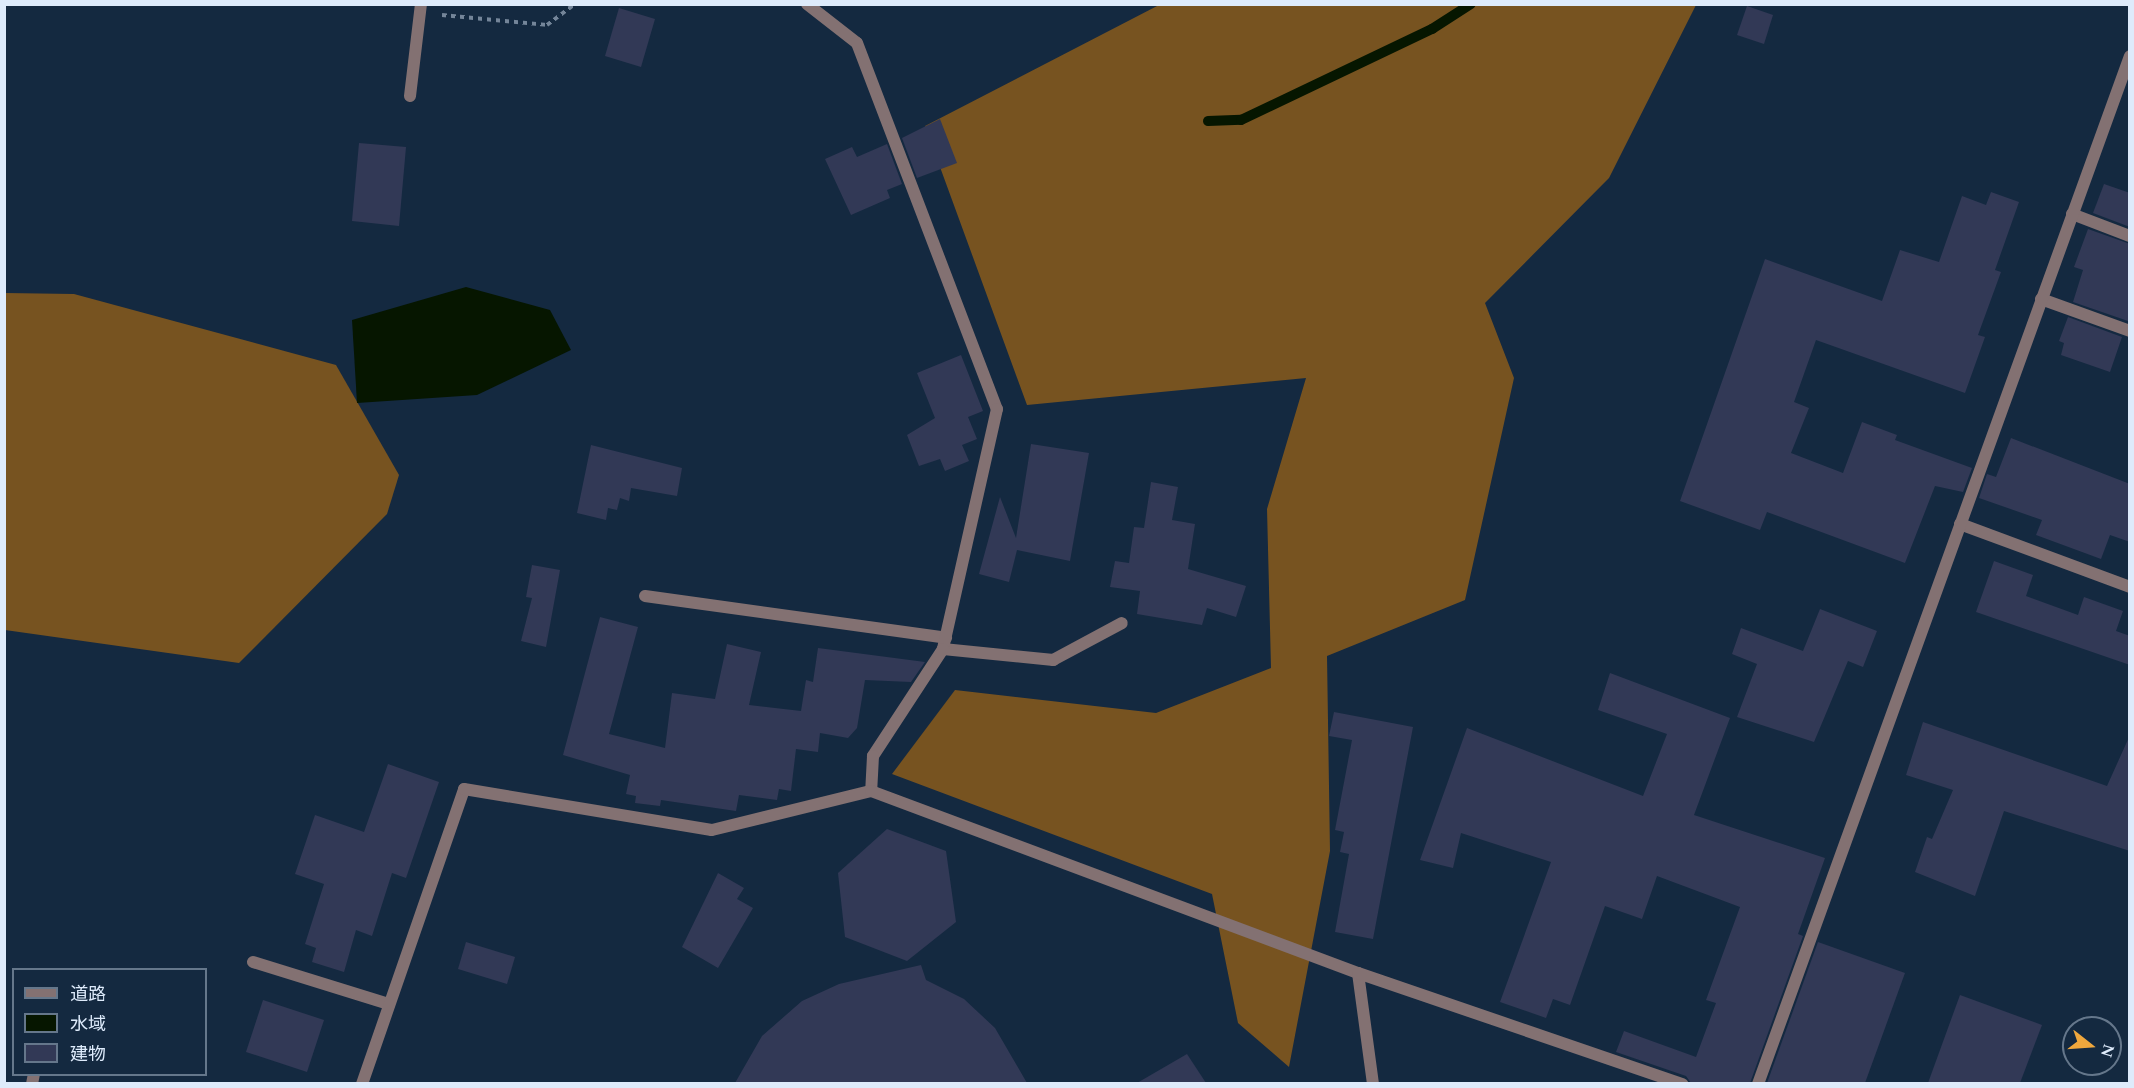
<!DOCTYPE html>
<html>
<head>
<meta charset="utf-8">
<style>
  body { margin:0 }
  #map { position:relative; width:2134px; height:1088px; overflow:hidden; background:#142940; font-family:Spectral,"Noto Sans JP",serif }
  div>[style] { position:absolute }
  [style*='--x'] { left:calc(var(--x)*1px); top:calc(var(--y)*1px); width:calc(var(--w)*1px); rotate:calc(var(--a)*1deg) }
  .forest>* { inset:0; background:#775320 }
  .water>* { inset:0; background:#061600 }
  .stream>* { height:10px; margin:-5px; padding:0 5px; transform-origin:5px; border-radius:5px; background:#061600 }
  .building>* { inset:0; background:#323956 }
  .path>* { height:4px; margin-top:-2px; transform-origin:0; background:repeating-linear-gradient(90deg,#748599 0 4.5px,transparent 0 9px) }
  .lane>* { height:12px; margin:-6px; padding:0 6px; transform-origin:6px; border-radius:6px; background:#837172 }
  .street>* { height:12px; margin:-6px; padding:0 6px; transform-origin:6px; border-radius:6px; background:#837172 }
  span { translate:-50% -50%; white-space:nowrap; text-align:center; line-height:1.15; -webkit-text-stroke:5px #142940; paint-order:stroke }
  .frame { position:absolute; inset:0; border:6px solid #deebfb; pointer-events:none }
  .legend { position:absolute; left:12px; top:968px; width:195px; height:108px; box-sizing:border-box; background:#142940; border:2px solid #65778b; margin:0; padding:8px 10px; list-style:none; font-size:18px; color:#deebfb }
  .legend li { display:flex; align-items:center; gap:12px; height:30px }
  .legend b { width:30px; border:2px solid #65778b }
  .north { position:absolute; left:2062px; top:1016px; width:60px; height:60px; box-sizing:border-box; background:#142940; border:2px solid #65778b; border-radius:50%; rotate:107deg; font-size:16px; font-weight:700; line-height:24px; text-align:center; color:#deebfb }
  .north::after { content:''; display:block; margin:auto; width:21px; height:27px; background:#efa73d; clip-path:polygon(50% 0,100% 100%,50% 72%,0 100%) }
</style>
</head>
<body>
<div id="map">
  <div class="forest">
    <i style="clip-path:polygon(1159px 5px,1696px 5px,1609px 178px,1485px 303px,1514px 378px,1465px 600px,1327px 656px,1330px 851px,1289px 1067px,1238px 1023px,1212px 894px,892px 774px,955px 690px,1156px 713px,1271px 668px,1267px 509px,1306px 378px,1027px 405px,925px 126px)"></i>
    <i style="clip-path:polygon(5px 293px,74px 294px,336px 365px,399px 475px,387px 514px,239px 663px,5px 630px)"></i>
  </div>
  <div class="water">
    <i style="clip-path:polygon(466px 287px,550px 310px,571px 350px,477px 395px,357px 403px,352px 320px)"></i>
  </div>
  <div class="stream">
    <i style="--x:1208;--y:121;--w:33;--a:-2"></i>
    <i style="--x:1241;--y:120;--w:212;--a:-25.5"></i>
    <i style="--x:1432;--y:29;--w:46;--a:-32.7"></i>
  </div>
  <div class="building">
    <i style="clip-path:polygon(1747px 6px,1773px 15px,1764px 44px,1737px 35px)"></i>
    <i style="clip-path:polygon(619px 8px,655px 19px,641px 67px,605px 56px)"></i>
    <i style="clip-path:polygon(940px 119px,957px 163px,917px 178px,902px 138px)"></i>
    <i style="clip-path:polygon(359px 143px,406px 147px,399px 226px,352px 221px)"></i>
    <i style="clip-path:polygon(887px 144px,902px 184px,887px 190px,890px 198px,851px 215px,825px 159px,852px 147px,857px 157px)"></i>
    <i style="clip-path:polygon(2104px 184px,2130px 193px,2130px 227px,2093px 213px)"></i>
    <i style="clip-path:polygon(1991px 192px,2019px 202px,1995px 270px,2001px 272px,1978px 335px,1985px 337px,1965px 393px,1816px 340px,1794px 402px,1809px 408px,1791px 453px,1843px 473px,1862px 422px,1897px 435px,1895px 440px,1972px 468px,1963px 492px,1935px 486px,1905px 563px,1767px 512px,1760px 530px,1680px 501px,1765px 259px,1882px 301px,1900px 250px,1939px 262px,1962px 196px,1986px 205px)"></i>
    <i style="clip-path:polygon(2088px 229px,2130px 244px,2128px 321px,2073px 302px,2083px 270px,2074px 267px)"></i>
    <i style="clip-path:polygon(2068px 317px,2122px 337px,2110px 372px,2061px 355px,2064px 343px,2059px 341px)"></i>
    <i style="clip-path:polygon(961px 355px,983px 411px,968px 417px,977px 439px,962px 445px,969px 461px,945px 471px,940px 459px,919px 466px,907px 435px,935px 418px,917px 373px)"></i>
    <i style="clip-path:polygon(2011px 438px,2130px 484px,2130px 542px,2110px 535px,2101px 559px,2036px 535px,2042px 520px,1979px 498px,1987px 474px,1996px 477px)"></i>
    <i style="clip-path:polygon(1031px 444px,1089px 453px,1070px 561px,1017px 550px,1009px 582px,979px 574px,1000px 497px,1016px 538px)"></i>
    <i style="clip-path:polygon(591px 445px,682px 468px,677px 496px,631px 488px,629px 501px,620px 498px,617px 510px,608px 508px,606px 520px,577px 513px)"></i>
    <i style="clip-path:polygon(1151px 482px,1178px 487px,1172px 520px,1195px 524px,1188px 569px,1246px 586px,1236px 617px,1207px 608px,1202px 625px,1137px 614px,1140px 591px,1110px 587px,1115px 561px,1129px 563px,1134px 527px,1144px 528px)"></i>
    <i style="clip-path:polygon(1994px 561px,2033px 575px,2026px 596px,2078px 615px,2084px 597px,2123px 611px,2116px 631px,2130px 636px,2130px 665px,1976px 612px)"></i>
    <i style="clip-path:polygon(532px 565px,560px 570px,546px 647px,521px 641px,532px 598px,526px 597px)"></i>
    <i style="clip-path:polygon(1820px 609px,1877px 631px,1863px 667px,1848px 661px,1814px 742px,1737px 717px,1757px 664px,1732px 654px,1741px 628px,1803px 651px)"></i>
    <i style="clip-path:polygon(600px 617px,638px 627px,609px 734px,665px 748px,672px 693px,715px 699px,727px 644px,761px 652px,749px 705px,801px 711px,806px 680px,813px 682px,818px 648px,925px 662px,911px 682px,865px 680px,857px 728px,848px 738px,820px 733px,818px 752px,796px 749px,791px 791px,779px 789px,777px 800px,739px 795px,736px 811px,661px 800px,660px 806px,635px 803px,636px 796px,626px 794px,630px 775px,563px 755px)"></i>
    <i style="clip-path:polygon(1610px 673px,1730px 718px,1694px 815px,1825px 858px,1798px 934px,1803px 936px,1750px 1083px,1691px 1083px,1686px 1076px,1616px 1052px,1624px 1031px,1696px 1057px,1716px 1003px,1706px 1000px,1740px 907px,1657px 876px,1642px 919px,1605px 906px,1570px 1005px,1553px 999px,1546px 1018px,1500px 1002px,1551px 862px,1461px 833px,1453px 868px,1420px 860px,1467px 728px,1643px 796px,1667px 734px,1598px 710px)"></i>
    <i style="clip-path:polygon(1334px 712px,1413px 727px,1373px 939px,1335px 932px,1349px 854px,1340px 852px,1344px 832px,1335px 830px,1352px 740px,1329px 736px)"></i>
    <i style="clip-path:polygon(1923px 722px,2107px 786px,2130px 735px,2130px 851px,2004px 811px,1975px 896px,1915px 872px,1927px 837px,1932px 839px,1953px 790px,1906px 775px)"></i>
    <i style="clip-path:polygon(388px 764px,439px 782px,406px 878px,392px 873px,372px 936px,356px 930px,344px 972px,312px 962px,316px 948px,305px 944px,324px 884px,295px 874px,315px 815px,364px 832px)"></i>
    <i style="clip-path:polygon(887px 829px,946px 851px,956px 922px,907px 961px,845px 937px,838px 873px)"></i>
    <i style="clip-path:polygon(718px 873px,744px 888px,737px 899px,753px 908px,718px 968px,682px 947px)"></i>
    <i style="clip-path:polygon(466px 942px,515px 957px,507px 984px,458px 969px)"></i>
    <i style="clip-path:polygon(1818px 942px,1905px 973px,1865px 1083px,1767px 1083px)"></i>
    <i style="clip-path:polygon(921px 965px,926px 980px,964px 999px,995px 1028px,1027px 1083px,735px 1083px,762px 1036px,802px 1001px,839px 984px)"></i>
    <i style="clip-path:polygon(1960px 995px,2042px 1025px,2020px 1083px,1928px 1083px)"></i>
    <i style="clip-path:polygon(263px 1000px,324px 1020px,307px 1072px,246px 1052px)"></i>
    <i style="clip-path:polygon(1187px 1054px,1206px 1083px,1137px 1083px)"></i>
  </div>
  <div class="path">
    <i style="--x:442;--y:15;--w:105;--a:5.4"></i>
    <i style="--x:547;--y:25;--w:35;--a:-37"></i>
  </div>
  <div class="lane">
    <i style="--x:645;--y:596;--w:304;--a:7.9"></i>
    <i style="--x:943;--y:649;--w:111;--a:5.7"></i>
    <i style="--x:1053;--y:660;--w:78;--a:-28.2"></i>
  </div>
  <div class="street">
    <i style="--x:807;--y:4;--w:63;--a:38"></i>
    <i style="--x:857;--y:43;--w:392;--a:69.1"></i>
    <i style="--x:997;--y:409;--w:246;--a:102.7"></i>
    <i style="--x:943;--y:649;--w:128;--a:123.2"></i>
    <i style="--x:873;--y:756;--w:35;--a:93"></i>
    <i style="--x:410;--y:96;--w:93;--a:-83.2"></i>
    <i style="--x:2072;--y:214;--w:62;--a:20.8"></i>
    <i style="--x:2041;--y:299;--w:95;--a:19.8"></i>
    <i style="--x:1960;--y:524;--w:181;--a:20.3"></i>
    <i style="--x:253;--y:962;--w:142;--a:17.2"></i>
    <i style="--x:1358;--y:973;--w:112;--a:82.3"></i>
    <i style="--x:32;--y:1084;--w:10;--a:-79"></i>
    <i style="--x:362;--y:1084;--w:312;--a:-70.9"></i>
    <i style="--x:464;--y:789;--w:251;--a:9.4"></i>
    <i style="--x:712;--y:830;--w:164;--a:-13.8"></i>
    <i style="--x:871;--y:791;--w:520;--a:20.49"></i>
    <i style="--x:1358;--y:973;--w:343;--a:18.9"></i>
    <i style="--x:1758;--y:1084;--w:1093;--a:-70.11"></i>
  </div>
  <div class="frame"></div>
  <ul class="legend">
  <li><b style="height:8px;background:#837172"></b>道路</li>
  <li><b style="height:16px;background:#061600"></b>水域</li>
  <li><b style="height:16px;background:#323956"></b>建物</li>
  </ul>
  <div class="north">N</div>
</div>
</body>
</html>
